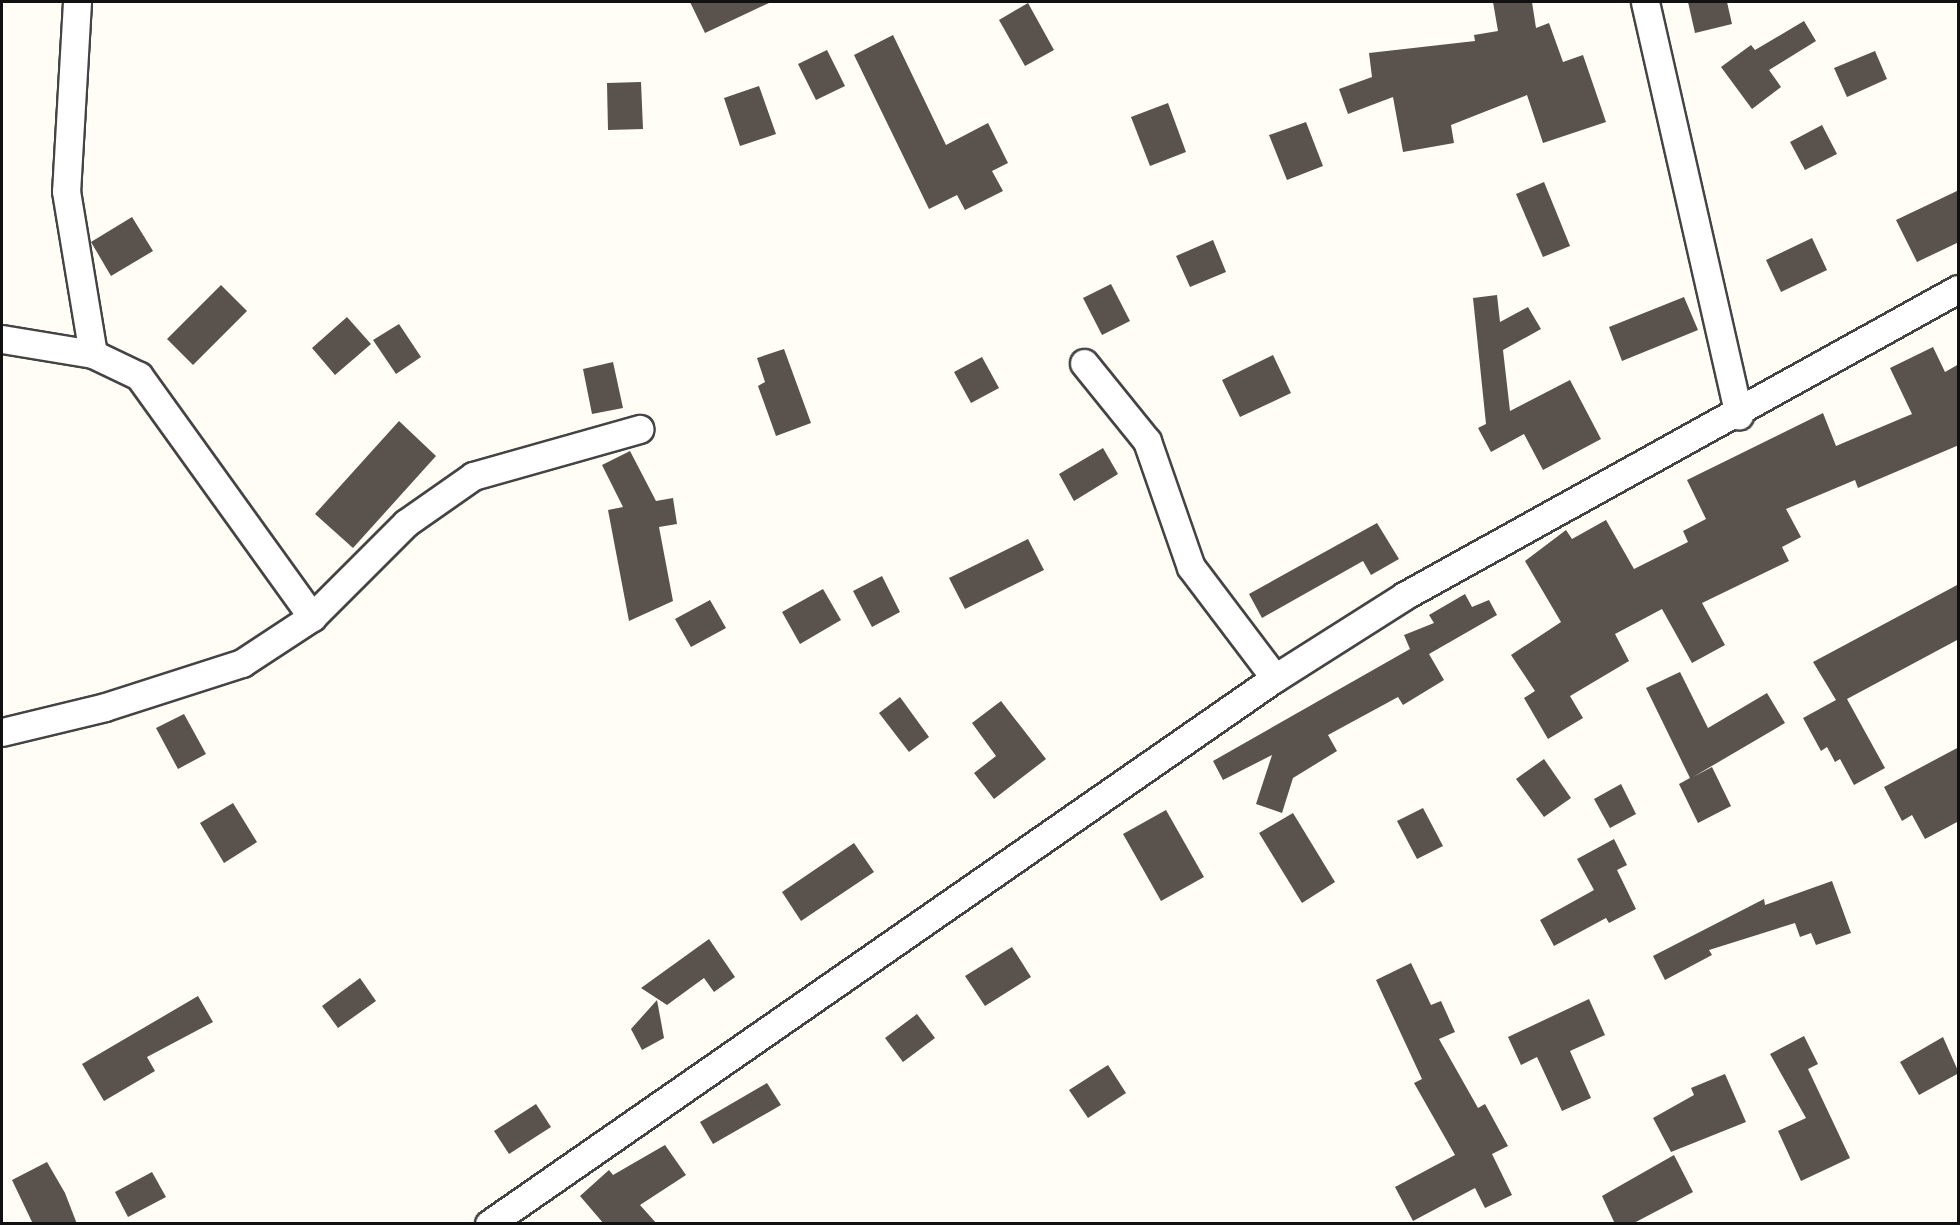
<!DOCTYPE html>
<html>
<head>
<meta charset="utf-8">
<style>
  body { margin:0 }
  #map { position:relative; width:1960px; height:1225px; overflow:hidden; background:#fffdf5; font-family:Literata,serif }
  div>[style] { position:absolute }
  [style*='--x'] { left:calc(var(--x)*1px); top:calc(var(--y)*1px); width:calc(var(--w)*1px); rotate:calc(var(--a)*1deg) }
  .building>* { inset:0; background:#5a524d }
  .roads { filter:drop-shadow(2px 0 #444) drop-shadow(-2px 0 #444) drop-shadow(0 2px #444) drop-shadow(0 -2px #444) }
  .minor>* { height:27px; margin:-13.5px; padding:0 13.5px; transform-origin:13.5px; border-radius:13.5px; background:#fff }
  span { translate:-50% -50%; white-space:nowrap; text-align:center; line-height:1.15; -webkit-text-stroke:6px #fff; paint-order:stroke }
  .frame { position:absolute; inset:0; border:3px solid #111; pointer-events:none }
</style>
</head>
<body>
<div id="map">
  <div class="building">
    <i style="clip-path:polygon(690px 2px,771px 2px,705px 33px)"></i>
    <i style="clip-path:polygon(1493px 2px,1532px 2px,1536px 28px,1549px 23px,1563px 62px,1583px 55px,1606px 122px,1543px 143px,1527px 95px,1451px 125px,1454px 143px,1403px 152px,1393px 97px,1348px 114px,1339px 89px,1372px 77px,1369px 53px,1475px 41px,1474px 35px,1498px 31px)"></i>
    <i style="clip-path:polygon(1688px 2px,1727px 2px,1732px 24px,1695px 33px)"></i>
    <i style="clip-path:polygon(1028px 3px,1054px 50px,1025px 66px,999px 20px)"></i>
    <i style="clip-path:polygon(1804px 21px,1816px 41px,1769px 70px,1781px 87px,1752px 109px,1721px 67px,1751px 45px,1755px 50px)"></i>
    <i style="clip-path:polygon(893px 35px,946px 145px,988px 123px,1008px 163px,992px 171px,1003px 191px,965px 210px,957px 195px,929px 209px,854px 55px)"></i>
    <i style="clip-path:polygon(827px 50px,845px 86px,816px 100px,798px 64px)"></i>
    <i style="clip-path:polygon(1875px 51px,1887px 79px,1847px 97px,1834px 68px)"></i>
    <i style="clip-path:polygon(641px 82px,643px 129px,608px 130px,607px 83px)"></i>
    <i style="clip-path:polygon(759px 86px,776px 134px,740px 146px,724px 98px)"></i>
    <i style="clip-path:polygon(1168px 103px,1186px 152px,1150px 166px,1131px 117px)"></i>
    <i style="clip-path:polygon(1306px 122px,1323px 166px,1287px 180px,1269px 135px)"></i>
    <i style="clip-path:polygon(1822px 125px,1837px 154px,1805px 170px,1790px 142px)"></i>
    <i style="clip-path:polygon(1544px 182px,1570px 246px,1543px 257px,1516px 194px)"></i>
    <i style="clip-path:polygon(1959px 190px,1959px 242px,1917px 262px,1896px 220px)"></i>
    <i style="clip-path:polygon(132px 217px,153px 251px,111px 276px,91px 242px)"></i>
    <i style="clip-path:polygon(1812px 238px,1827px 270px,1781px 292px,1766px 260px)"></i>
    <i style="clip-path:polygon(1213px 240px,1226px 272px,1190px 287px,1176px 256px)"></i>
    <i style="clip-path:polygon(1111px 284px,1130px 321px,1102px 335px,1083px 298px)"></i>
    <i style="clip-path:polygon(221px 285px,247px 311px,193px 365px,167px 339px)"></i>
    <i style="clip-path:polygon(1497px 295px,1500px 322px,1528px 307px,1541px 329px,1503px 350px,1510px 411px,1570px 380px,1601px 439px,1543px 470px,1524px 434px,1491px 452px,1478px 428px,1486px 424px,1473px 298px)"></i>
    <i style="clip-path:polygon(1684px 297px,1698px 330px,1622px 361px,1609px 327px)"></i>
    <i style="clip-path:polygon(347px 317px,371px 344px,335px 375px,312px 348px)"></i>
    <i style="clip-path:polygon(399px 324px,421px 357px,396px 374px,373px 340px)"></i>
    <i style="clip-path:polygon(1933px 347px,1945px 372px,1959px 364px,1959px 445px,1858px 488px,1855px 480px,1786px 509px,1801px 537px,1782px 547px,1789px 561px,1702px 603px,1725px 645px,1692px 663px,1662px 609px,1615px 634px,1629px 661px,1570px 696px,1583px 718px,1548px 739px,1524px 698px,1535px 691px,1511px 655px,1561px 622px,1525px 561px,1566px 530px,1572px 539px,1606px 520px,1634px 569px,1688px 542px,1683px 531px,1706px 519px,1687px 480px,1823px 413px,1836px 446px,1912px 414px,1890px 368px)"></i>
    <i style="clip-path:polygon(784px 349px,811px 423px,776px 436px,758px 386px,765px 382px,757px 358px)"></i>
    <i style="clip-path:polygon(1273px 355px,1291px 393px,1240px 417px,1222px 380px)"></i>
    <i style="clip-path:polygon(982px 357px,999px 388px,971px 403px,954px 372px)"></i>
    <i style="clip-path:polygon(613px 362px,623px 408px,592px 414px,583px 369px)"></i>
    <i style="clip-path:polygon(399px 421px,436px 456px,353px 548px,315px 514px)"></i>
    <i style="clip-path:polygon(1103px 448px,1118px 474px,1074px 501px,1059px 474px)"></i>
    <i style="clip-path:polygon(630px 451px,656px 501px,673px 498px,677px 524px,659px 527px,673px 601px,629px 621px,608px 510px,623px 507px,602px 465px)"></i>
    <i style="clip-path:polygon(1377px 523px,1399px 559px,1371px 575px,1363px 561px,1262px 618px,1249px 594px)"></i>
    <i style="clip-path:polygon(1028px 539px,1044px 570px,965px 609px,949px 578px)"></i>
    <i style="clip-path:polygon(882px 576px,900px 612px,872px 627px,853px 591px)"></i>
    <i style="clip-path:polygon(1959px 584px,1959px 639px,1847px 699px,1885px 768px,1854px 785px,1840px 759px,1835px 762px,1827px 747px,1821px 751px,1803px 718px,1836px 700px,1813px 662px)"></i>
    <i style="clip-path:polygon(823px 589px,841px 620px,800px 644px,782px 612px)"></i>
    <i style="clip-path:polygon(1465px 594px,1472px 607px,1489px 600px,1497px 615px,1429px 654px,1444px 680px,1403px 705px,1398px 697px,1328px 735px,1337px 751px,1293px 778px,1282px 813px,1256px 804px,1272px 755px,1223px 780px,1213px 761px,1410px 649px,1404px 635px,1434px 623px,1429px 615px)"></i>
    <i style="clip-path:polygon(710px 600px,726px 628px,691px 647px,675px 619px)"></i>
    <i style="clip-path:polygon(1680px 672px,1708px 728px,1767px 693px,1785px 723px,1693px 777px,1712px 767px,1731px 806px,1698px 823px,1679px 784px,1690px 778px,1646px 688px)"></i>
    <i style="clip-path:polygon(900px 697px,929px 737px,909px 752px,879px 713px)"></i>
    <i style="clip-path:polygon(1001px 701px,1046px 759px,994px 799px,974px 773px,996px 756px,972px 723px)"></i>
    <i style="clip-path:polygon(184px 714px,206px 754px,178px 769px,156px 728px)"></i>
    <i style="clip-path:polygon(1959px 747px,1959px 821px,1925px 839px,1912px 815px,1902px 821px,1884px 787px)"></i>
    <i style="clip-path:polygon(1544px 759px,1571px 798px,1544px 817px,1516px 779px)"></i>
    <i style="clip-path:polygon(1621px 784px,1636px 814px,1610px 828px,1594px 799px)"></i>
    <i style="clip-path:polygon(233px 803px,257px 842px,224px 863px,200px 823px)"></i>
    <i style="clip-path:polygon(1423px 808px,1443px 846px,1417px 859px,1397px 821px)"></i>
    <i style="clip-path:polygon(1166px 810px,1204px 877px,1161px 901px,1123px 834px)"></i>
    <i style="clip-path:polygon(1293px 813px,1335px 882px,1302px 903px,1259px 833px)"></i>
    <i style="clip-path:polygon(1614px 839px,1627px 865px,1617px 870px,1636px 909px,1609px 923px,1606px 918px,1554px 946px,1540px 920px,1594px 890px,1577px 859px)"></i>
    <i style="clip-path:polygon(854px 843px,874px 872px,801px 921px,782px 892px)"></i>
    <i style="clip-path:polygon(1832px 881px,1851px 933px,1816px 945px,1811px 933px,1800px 937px,1795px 923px,1709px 950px,1712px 955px,1665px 980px,1653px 956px,1764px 899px,1765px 905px)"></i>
    <i style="clip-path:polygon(709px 939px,735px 977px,714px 992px,704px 978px,667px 1005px,641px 988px)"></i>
    <i style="clip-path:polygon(1012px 947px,1031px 977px,985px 1006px,965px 976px)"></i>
    <i style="clip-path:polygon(1411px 963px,1431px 1005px,1441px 1001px,1455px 1032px,1439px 1039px,1478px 1108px,1485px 1104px,1508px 1146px,1492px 1154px,1512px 1195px,1485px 1208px,1475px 1188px,1413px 1221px,1395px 1187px,1455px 1155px,1414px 1083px,1422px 1079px,1376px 980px)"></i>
    <i style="clip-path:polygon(360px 978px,376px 1001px,338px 1028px,322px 1006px)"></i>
    <i style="clip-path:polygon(198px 996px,213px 1022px,147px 1057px,155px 1071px,104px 1101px,82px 1064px)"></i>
    <i style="clip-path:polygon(1589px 999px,1605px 1035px,1570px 1051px,1591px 1098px,1562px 1111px,1537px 1057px,1521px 1065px,1508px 1037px)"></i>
    <i style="clip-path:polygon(657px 1000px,664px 1038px,642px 1050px,631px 1029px)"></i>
    <i style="clip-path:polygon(917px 1014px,935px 1038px,903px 1062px,885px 1038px)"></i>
    <i style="clip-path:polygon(1804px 1036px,1818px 1064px,1808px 1069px,1850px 1158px,1801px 1181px,1778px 1131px,1806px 1118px,1770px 1054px)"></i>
    <i style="clip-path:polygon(1943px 1037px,1959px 1073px,1919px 1095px,1900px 1062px)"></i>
    <i style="clip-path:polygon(1108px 1065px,1126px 1093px,1088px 1118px,1069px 1090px)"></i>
    <i style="clip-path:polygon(1725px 1074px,1746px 1122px,1671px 1152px,1653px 1118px,1694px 1095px,1691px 1088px)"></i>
    <i style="clip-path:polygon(767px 1083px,781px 1105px,713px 1144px,700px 1122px)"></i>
    <i style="clip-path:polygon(536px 1104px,551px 1127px,509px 1154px,494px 1131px)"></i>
    <i style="clip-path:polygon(665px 1145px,686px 1175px,640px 1205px,657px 1224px,604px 1224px,580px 1196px,609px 1170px,613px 1175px)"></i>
    <i style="clip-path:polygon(1674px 1155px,1693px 1192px,1632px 1224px,1615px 1224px,1602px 1196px)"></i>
    <i style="clip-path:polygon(47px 1162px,65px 1193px,77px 1224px,33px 1224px,12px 1180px)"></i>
    <i style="clip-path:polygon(152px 1172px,166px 1197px,128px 1217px,115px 1192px)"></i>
  </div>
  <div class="roads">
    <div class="minor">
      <i style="--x:77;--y:2;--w:189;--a:93.3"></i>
      <i style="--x:66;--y:191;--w:165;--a:80.6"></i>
      <i style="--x:1645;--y:2;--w:424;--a:77.2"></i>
      <i style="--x:2;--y:339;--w:92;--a:9.4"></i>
      <i style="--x:93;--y:354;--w:51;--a:25.6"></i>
      <i style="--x:139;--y:376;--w:297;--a:54.3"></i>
      <i style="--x:1084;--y:363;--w:100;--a:51.1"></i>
      <i style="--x:1147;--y:441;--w:133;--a:70.8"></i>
      <i style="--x:1191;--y:567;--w:139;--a:52.9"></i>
      <i style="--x:2;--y:732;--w:106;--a:-13.6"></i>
      <i style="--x:105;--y:707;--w:144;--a:-17.8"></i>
      <i style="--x:242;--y:663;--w:84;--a:-33.3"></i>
      <i style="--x:312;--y:617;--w:133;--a:-45"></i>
      <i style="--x:406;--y:523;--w:82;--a:-35"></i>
      <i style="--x:473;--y:476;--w:173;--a:-15.8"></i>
      <i style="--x:489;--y:1224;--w:957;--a:-34.79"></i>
      <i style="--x:1275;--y:678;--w:153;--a:-32.4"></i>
      <i style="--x:1404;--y:596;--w:633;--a:-28.99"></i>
    </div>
  </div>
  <div class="frame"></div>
</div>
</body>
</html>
